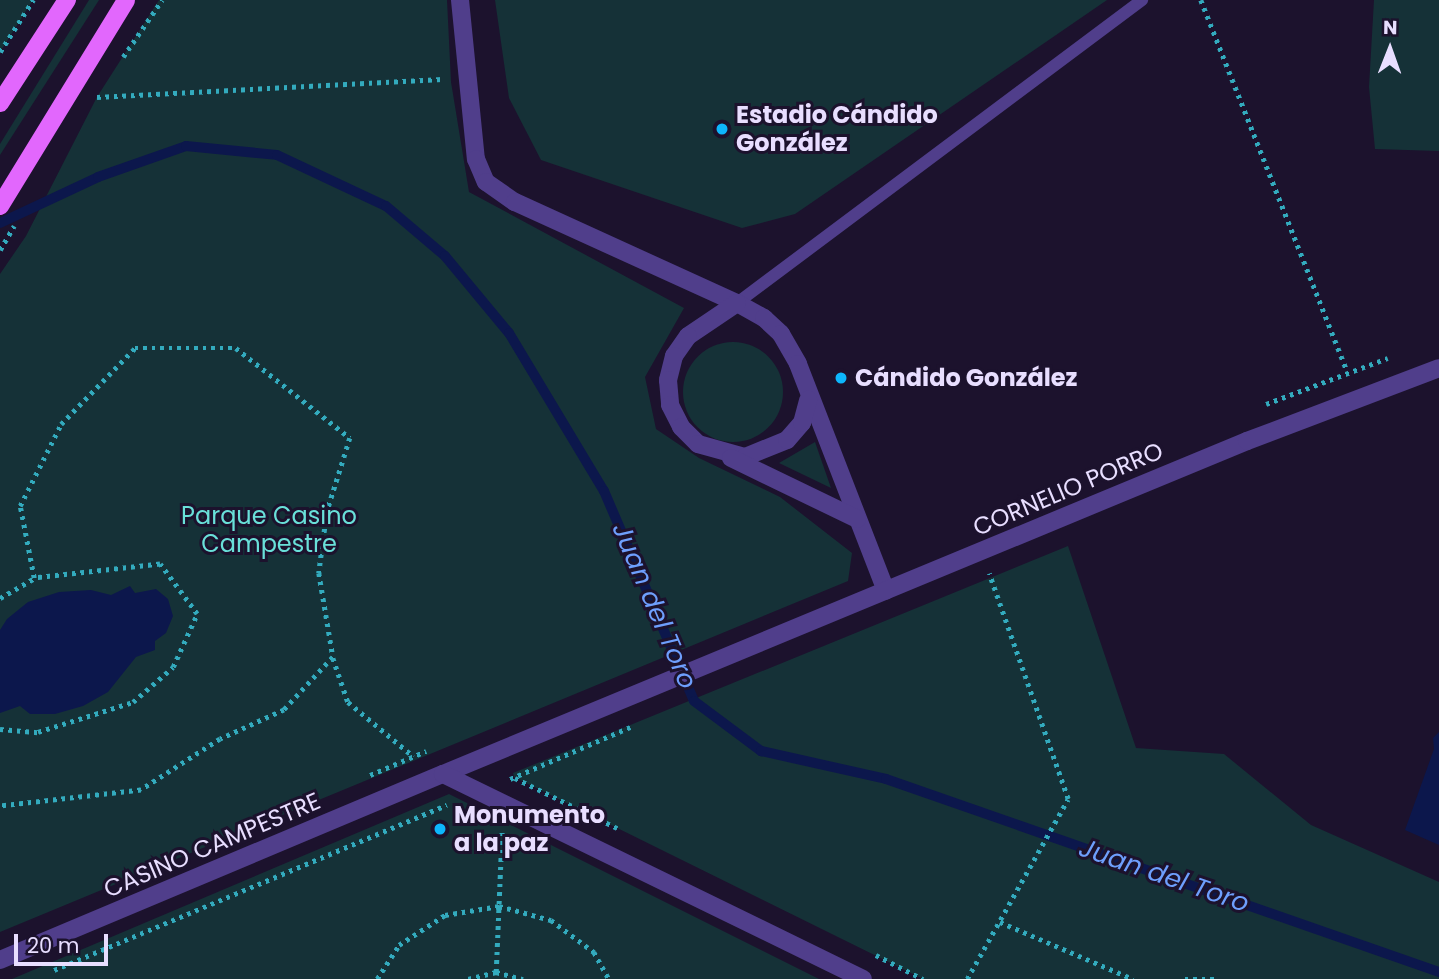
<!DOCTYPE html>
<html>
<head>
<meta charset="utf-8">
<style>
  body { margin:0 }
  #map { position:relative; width:1439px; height:979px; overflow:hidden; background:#1c122d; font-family:Poppins,sans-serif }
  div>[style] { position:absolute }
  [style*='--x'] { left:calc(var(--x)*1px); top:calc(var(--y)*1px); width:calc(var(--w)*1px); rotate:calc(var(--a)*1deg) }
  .green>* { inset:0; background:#153137 }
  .round { border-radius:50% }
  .water>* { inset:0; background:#0c174c }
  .stream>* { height:10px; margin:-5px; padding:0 5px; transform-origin:5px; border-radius:5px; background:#0c174c }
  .path>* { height:4.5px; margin-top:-2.25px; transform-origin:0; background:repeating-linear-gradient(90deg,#33abbe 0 3.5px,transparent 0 8.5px) }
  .service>* { height:12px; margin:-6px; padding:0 6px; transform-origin:6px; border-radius:6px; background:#503e8b }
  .pedestrian>* { height:18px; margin:-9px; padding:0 9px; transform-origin:9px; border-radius:9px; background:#503e8b }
  .minor>* { height:18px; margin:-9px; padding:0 9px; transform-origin:9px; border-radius:9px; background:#503e8b }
  .primary>* { height:18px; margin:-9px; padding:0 9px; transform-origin:9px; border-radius:9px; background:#e267fd }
  .dots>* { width:19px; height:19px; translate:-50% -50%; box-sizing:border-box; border:4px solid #1c122d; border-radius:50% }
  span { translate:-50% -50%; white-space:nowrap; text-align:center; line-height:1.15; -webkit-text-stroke:6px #1c122d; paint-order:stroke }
  .poi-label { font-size:24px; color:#e8deff; font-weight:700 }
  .left { translate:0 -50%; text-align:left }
  .street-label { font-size:24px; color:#e8deff }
  .park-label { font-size:24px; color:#69e0d9 }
  .water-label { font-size:26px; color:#6e9ffd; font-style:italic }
  .north { position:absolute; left:1355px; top:14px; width:70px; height:70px; -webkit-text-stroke:5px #1c122d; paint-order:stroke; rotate:1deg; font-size:19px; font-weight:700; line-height:28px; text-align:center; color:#e8deff }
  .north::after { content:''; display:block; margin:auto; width:24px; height:32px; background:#e8deff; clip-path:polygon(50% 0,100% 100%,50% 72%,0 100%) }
  .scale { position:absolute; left:14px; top:934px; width:94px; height:32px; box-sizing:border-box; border:4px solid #e8deff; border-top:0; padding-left:9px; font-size:21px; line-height:24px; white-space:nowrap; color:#e8deff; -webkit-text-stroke:5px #1c122d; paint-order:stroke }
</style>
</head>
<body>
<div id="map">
  <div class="green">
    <i style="clip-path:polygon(0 0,33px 0,0 52px)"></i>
    <i style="clip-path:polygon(89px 0,99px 0,0 155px,0 144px)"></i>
    <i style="clip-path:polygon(159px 0,447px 0,451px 82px,469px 192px,684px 308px,645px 377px,656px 429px,699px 458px,780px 497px,852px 553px,848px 581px,0 932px,0 274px,26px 236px,97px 97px)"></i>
    <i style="clip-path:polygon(495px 0,1107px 0,795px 214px,742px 228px,541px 160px,509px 98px)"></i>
    <i style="clip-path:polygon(1374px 0,1439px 0,1439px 151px,1375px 149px,1369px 87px)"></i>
    <i class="round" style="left:683px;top:342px;width:100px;height:100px"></i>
    <i style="clip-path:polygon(815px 442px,831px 488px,779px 463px)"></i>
    <i style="clip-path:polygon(1068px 546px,1136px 748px,1224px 754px,1311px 825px,1439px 882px,1439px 979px,923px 979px,514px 777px,513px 773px)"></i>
    <i style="clip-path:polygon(449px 794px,819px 979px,12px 979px)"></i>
  </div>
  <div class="water">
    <i style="clip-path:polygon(130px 586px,135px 593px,156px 589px,168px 599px,173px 616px,166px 633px,155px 641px,155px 650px,136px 657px,108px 692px,83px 706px,55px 714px,30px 714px,20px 706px,0 713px,0 630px,7px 619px,28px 602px,59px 592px,91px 590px,111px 595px)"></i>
    <i style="clip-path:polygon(1439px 732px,1439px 845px,1405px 830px,1434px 749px,1433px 738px)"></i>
  </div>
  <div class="stream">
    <i style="--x:0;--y:223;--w:108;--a:-25.1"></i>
    <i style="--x:98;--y:177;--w:93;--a:-19.4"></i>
    <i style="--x:186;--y:146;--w:91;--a:5.6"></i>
    <i style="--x:277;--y:155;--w:120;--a:25.1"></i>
    <i style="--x:386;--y:206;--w:77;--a:40.3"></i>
    <i style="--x:445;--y:256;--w:100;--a:50.3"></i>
    <i style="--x:509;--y:333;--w:184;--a:59"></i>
    <i style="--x:604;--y:491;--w:228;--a:66.8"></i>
    <i style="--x:694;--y:701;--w:84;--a:36.7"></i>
    <i style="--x:761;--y:751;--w:128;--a:12.6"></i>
    <i style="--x:886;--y:779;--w:586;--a:19.24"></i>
  </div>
  <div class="path">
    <i style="--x:1201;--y:0;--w:399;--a:68.5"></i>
    <i style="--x:0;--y:52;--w:62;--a:-57.6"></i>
    <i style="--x:123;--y:57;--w:69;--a:-55.6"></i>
    <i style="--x:97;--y:97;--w:346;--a:-3"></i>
    <i style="--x:0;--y:250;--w:28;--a:-60"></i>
    <i style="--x:1266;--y:404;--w:130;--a:-20.7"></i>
    <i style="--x:0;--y:598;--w:39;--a:-30"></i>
    <i style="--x:34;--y:578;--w:73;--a:-101"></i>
    <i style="--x:20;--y:506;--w:92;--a:-63.4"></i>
    <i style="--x:61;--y:424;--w:106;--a:-45.8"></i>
    <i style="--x:135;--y:348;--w:101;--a:0"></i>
    <i style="--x:236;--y:348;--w:145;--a:38.3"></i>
    <i style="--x:350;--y:438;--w:77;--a:107.3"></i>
    <i style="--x:327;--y:512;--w:62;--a:97.5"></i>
    <i style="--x:319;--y:573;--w:85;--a:80.5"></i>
    <i style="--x:333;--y:657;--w:72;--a:132.8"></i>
    <i style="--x:284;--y:710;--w:70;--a:155.6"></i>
    <i style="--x:220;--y:739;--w:94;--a:147.2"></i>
    <i style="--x:141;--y:790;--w:142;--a:173.5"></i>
    <i style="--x:333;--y:658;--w:46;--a:71.2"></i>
    <i style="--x:348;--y:702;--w:85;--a:39.7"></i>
    <i style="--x:0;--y:729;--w:38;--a:5"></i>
    <i style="--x:38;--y:732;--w:100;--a:-17.5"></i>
    <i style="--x:133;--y:702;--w:53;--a:-41.2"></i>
    <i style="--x:173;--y:667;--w:58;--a:-65.6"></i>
    <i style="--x:197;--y:614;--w:62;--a:-126.5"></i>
    <i style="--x:160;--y:564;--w:127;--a:173.7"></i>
    <i style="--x:370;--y:775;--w:61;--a:-23.2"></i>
    <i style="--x:515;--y:778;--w:114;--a:26.1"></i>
    <i style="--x:510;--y:779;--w:131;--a:-23.4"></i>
    <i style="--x:1000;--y:922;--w:145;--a:23.2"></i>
    <i style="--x:876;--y:955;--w:53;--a:27.1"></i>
    <i style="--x:54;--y:970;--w:426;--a:-22.8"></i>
    <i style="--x:496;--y:972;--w:142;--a:-87.6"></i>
    <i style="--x:377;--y:979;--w:40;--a:-57.1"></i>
    <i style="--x:399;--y:945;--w:55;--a:-33.1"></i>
    <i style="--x:445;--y:915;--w:55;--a:-9.5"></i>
    <i style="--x:499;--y:906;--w:54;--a:15.1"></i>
    <i style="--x:551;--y:920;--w:54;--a:36.7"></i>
    <i style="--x:594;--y:952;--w:31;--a:61"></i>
    <i style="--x:468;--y:979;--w:29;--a:-14"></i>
    <i style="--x:496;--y:972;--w:28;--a:15"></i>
    <i style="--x:967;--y:979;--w:206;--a:-60.7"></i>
    <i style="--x:1068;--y:799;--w:239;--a:-109.3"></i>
    <i style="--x:1185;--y:979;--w:31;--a:0"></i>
  </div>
  <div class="service">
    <i style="--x:737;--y:303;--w:506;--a:-36.8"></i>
  </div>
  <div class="pedestrian">
    <i style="--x:0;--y:960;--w:480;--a:-22.8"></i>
  </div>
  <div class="minor">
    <i style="--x:460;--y:0;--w:160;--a:84.3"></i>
    <i style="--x:476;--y:159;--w:25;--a:67"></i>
    <i style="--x:486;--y:182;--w:35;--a:35"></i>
    <i style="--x:515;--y:202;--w:244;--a:24.5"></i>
    <i style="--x:737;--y:303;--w:31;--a:29"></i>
    <i style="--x:764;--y:318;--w:23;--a:43"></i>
    <i style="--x:781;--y:334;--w:34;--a:60"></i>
    <i style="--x:798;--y:364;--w:243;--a:68.8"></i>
    <i style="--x:737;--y:303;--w:59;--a:146"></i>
    <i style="--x:688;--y:336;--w:24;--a:125"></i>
    <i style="--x:674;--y:356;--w:25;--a:104"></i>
    <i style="--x:668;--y:380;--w:25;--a:85"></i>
    <i style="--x:670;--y:405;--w:25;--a:63"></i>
    <i style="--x:681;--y:427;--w:24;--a:45"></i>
    <i style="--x:698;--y:444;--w:49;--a:15.5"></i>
    <i style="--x:745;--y:457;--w:45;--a:-22"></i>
    <i style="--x:787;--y:440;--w:23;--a:-49"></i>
    <i style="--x:802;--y:423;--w:24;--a:-75"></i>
    <i style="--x:731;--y:458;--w:140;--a:25.8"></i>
    <i style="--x:443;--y:774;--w:870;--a:-22.5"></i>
    <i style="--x:1247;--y:441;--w:205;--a:-20.8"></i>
    <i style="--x:443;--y:774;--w:467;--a:26"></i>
  </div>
  <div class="primary">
    <i style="--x:0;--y:103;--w:123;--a:-57"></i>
    <i style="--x:0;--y:206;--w:241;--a:-58.5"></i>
  </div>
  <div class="dots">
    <i style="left:722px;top:129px;background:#0db6fc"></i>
    <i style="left:841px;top:378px;background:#0db6fc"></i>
    <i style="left:440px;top:829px;background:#0db6fc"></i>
  </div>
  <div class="poi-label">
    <span class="left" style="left:736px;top:129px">Estadio Cándido<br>González</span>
    <span class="left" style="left:855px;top:378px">Cándido González</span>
    <span class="left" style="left:454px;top:829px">Monumento<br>a la paz</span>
  </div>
  <div class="street-label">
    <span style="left:1068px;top:489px;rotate:-23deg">CORNELIO PORRO</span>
    <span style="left:212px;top:845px;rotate:-23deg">CASINO CAMPESTRE</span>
  </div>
  <div class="park-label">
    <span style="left:269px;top:530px">Parque Casino<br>Campestre</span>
  </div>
  <div class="water-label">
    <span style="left:654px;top:606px;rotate:67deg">Juan del Toro</span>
    <span style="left:1164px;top:876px;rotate:19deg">Juan del Toro</span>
  </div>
  <div class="north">N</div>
  <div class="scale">20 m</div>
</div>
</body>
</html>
